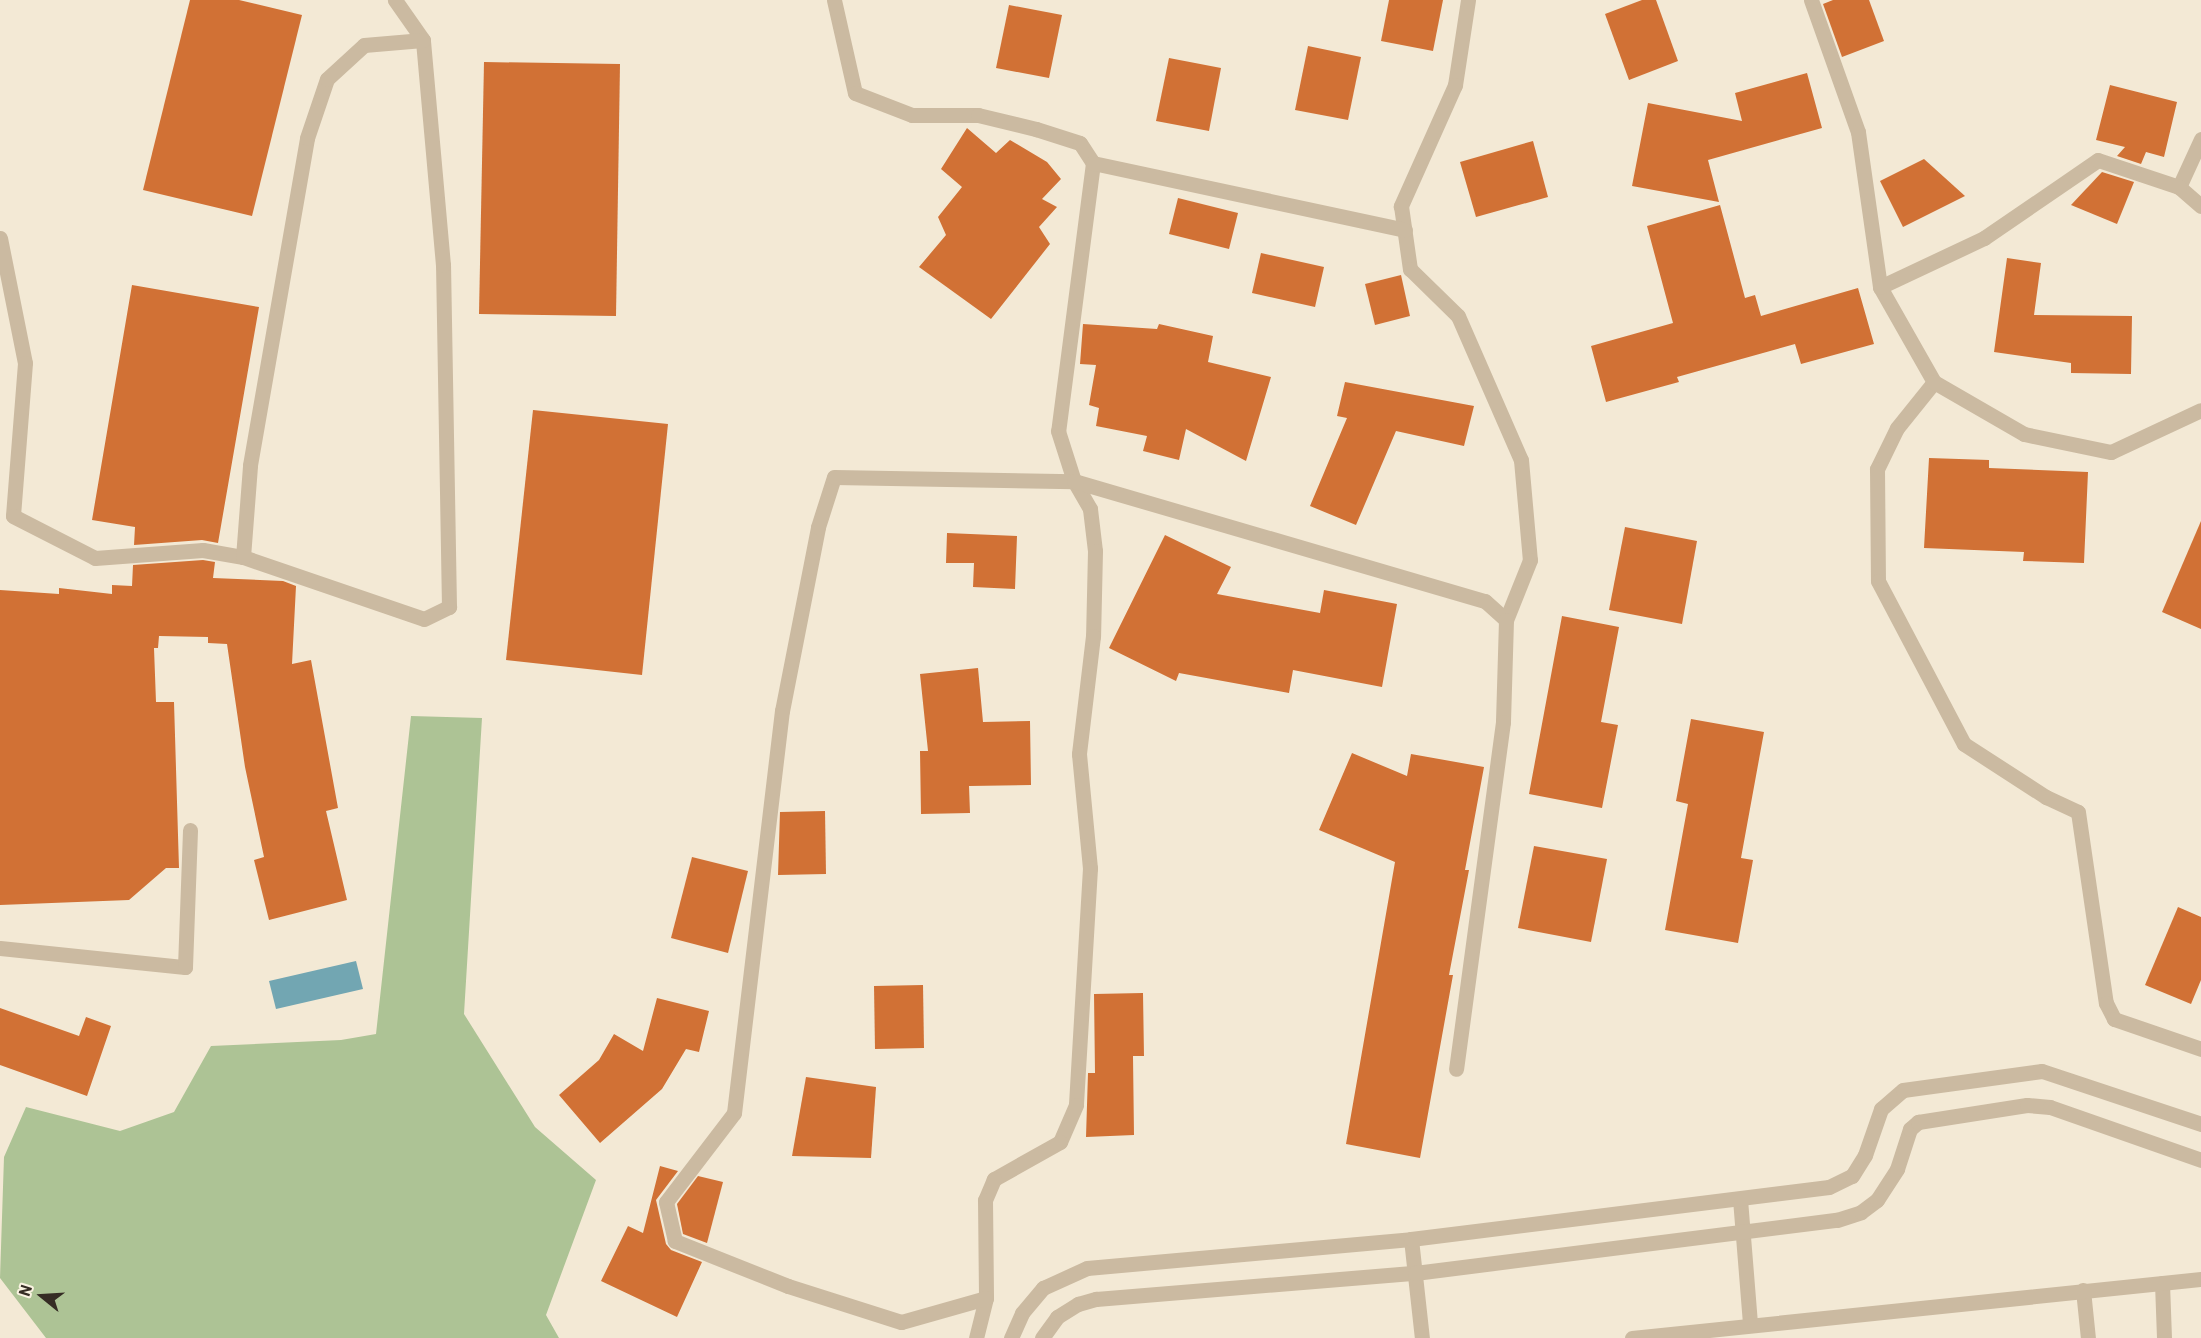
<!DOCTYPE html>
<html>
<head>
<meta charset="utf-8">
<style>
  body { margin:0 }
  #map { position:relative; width:2201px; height:1338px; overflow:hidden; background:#f3e9d5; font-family:Barlow,sans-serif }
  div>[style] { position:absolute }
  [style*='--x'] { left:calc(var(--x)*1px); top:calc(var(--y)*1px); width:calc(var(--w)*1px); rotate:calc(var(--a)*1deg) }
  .green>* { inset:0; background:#adc395 }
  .water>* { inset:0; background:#72a6b2 }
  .building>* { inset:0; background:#d17135 }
  .service>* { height:15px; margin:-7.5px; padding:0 7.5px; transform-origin:7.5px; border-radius:7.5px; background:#cbbaa1 }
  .minor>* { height:15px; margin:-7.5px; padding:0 7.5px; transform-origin:7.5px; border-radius:7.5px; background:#cbbaa1 }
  span { translate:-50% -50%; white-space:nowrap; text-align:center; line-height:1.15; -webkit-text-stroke:4.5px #faf3e2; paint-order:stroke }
  .north { position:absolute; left:12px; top:1266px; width:60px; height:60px; -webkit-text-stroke:4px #faf3e2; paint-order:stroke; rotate:288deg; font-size:16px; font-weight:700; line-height:24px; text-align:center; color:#352c24 }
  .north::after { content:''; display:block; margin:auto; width:21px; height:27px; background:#352c24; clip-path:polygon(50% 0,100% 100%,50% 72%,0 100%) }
</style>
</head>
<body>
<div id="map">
  <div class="green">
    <i style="clip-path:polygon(411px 716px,482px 718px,464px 1014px,535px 1127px,596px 1180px,546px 1315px,559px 1338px,46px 1338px,0 1278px,4px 1157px,26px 1107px,120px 1131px,174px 1112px,211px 1046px,341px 1040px,376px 1034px)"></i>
  </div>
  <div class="water">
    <i style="clip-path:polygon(356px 961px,363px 989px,276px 1009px,269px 981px)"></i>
  </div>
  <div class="building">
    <i style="clip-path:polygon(190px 0,239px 0,302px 15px,252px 216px,143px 190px)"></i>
    <i style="clip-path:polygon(1389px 0,1443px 0,1433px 51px,1381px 41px)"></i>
    <i style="clip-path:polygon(1642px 0,1656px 0,1678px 61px,1629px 80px,1605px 14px)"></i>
    <i style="clip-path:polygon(1833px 0,1869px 0,1884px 41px,1842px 57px,1823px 4px)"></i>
    <i style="clip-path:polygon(1009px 5px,1062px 15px,1049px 78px,996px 68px)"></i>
    <i style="clip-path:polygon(1308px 46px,1361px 57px,1348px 120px,1295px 110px)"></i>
    <i style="clip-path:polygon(1169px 58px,1221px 68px,1209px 131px,1156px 121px)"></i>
    <i style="clip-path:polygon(484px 62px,620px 64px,616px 316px,479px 314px)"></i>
    <i style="clip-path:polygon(1807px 73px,1822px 128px,1708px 160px,1719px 202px,1632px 186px,1648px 103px,1742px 121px,1735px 93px)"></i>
    <i style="clip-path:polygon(2110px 85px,2177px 102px,2164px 157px,2146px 152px,2141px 164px,2117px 156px,2125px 147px,2096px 140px)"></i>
    <i style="clip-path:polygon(967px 128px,996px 153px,1010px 140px,1047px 162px,1061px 179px,1042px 199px,1057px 207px,1039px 227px,1050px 244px,991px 319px,919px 267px,946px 235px,938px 217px,962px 187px,941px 169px)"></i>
    <i style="clip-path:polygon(1533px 141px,1548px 197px,1476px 217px,1460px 162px)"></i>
    <i style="clip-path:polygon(1924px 159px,1965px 196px,1903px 227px,1880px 181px)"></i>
    <i style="clip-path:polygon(2102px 172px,2134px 182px,2117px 224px,2071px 205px)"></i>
    <i style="clip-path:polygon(1178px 198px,1238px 213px,1229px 249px,1169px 234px)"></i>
    <i style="clip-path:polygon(1720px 205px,1745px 298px,1755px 295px,1761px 316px,1858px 288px,1874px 344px,1801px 364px,1795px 344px,1677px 377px,1679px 382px,1606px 402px,1591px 346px,1673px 323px,1647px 226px)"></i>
    <i style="clip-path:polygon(1261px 253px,1324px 267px,1315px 307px,1252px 293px)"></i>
    <i style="clip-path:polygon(2007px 258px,2041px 263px,2034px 315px,2132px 316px,2131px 374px,2071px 373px,2071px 363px,1994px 352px)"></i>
    <i style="clip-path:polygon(1401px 275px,1410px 316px,1375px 325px,1365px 284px)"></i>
    <i style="clip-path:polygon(132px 285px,259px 307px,218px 543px,202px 540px,134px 545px,135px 527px,92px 520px)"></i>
    <i style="clip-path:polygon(1083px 324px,1157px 329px,1159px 324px,1213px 336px,1208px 362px,1271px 377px,1246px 461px,1186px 429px,1179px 460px,1143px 451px,1147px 436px,1096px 426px,1099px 408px,1089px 405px,1096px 365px,1080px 364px)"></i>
    <i style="clip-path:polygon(1345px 382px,1474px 406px,1464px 446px,1396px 431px,1356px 525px,1310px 506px,1347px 418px,1337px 416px)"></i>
    <i style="clip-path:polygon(533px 410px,668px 424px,642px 675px,506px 660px)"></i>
    <i style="clip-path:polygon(1929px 458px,1989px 460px,1989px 468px,2088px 472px,2084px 563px,2023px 561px,2024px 552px,1924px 548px)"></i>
    <i style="clip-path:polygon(2201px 521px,2201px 629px,2162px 612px)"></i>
    <i style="clip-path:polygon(1625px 527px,1697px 541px,1682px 624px,1609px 610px)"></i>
    <i style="clip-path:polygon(947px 533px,1017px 536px,1015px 589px,973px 587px,974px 563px,946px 563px)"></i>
    <i style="clip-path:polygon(1165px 535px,1231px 567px,1217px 594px,1320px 613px,1324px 590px,1397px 604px,1382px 687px,1293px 670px,1289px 693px,1179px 673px,1176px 681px,1109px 648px)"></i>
    <i style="clip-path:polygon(203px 560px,215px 562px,213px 578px,283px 581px,296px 586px,292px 664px,311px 660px,338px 808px,326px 811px,347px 900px,269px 920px,254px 860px,264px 857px,245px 767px,227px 644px,208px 643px,208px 637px,159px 636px,158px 648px,154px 648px,156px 702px,174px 702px,179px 868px,166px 868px,129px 900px,0 905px,0 590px,59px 594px,59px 588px,112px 594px,112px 585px,132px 586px,133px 565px)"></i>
    <i style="clip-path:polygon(1562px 616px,1619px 627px,1601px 722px,1618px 725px,1602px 808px,1529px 794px)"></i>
    <i style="clip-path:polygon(978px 668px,983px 722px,1030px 721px,1031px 785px,969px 786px,970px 813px,921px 814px,920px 751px,928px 751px,920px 674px)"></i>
    <i style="clip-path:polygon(1691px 719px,1764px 732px,1741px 858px,1753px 860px,1738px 943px,1665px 930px,1688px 804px,1676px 801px)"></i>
    <i style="clip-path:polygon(1352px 753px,1407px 776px,1411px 754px,1484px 767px,1465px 870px,1469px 870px,1449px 975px,1453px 975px,1420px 1158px,1346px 1144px,1395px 862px,1319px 830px)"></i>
    <i style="clip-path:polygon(825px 811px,826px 874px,778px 875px,780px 812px)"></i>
    <i style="clip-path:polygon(1534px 846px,1607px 859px,1591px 942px,1518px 928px)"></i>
    <i style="clip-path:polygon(692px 857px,748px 871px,728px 953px,671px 938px)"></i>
    <i style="clip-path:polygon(2178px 907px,2201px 917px,2201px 980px,2191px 1004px,2145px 985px)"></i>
    <i style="clip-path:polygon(923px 985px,924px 1048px,875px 1049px,874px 986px)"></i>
    <i style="clip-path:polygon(1143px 993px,1144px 1056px,1133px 1056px,1134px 1135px,1086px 1137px,1088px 1073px,1095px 1073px,1094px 994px)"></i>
    <i style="clip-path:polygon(657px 998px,709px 1011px,699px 1052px,686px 1049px,662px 1089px,600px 1143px,559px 1095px,599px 1060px,614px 1034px,643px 1051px)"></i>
    <i style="clip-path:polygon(0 1008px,79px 1036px,86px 1017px,111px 1026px,87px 1096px,0 1065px)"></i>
    <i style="clip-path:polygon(806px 1077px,876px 1087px,871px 1158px,792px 1156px)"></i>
    <i style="clip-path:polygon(660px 1166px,678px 1171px,656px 1200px,666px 1244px,671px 1250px,702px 1262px,677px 1317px,601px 1281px,628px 1226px,643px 1233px)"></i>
    <i style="clip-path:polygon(698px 1176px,723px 1182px,707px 1243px,683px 1234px,677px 1204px)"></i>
  </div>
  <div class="service">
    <i style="--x:1934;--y:382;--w:59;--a:128.8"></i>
    <i style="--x:1897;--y:428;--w:46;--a:116"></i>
    <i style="--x:1877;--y:469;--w:112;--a:89.5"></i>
    <i style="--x:1878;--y:581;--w:184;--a:62.2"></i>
    <i style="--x:1964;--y:744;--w:98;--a:32.9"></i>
    <i style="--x:2046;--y:797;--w:35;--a:25"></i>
    <i style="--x:2078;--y:812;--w:193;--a:81.7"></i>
    <i style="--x:2106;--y:1003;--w:18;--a:63"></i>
    <i style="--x:2114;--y:1019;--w:92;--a:19"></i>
    <i style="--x:0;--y:948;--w:186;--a:5.9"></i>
    <i style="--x:185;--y:967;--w:137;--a:-87.9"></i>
    <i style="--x:1740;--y:1199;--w:125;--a:85.4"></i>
    <i style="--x:1411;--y:1239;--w:100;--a:83.7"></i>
    <i style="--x:2162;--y:1283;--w:55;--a:87.9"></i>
    <i style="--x:2083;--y:1290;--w:48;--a:84.1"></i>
    <i style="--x:1011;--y:1338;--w:27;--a:-66"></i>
    <i style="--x:1022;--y:1313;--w:33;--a:-50"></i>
    <i style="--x:1043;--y:1288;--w:48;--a:-24.4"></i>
    <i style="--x:1087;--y:1268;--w:325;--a:-5.1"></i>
    <i style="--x:1411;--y:1239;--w:421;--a:-7.1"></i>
    <i style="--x:1829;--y:1187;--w:25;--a:-26"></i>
    <i style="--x:1852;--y:1176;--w:25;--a:-58"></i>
    <i style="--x:1865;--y:1155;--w:49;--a:-70.8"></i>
    <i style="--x:1881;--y:1109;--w:29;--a:-41"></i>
    <i style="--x:1903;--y:1090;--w:140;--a:-7.8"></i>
    <i style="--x:2042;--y:1071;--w:168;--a:18.4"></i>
    <i style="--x:1042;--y:1338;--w:26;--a:-54"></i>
    <i style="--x:1057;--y:1317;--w:25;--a:-32"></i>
    <i style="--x:1078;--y:1304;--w:19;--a:-16"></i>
    <i style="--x:1096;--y:1299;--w:320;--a:-4.7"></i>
    <i style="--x:1415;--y:1273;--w:425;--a:-7.2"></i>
    <i style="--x:1837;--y:1220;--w:25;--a:-18"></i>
    <i style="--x:1861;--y:1212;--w:20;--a:-37"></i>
    <i style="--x:1877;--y:1200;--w:37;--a:-57"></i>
    <i style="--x:1897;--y:1169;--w:42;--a:-72"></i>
    <i style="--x:1910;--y:1129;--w:11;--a:-41"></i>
    <i style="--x:1918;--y:1122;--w:110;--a:-8.9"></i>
    <i style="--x:2027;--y:1105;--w:23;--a:5"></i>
    <i style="--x:2050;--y:1107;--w:160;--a:19.3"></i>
    <i style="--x:1632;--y:1338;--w:572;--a:-5.92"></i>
  </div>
  <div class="minor">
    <i style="--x:834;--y:0;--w:95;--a:77.3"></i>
    <i style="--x:855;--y:93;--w:61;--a:21.1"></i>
    <i style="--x:912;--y:115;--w:66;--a:0"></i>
    <i style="--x:978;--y:115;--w:60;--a:13.6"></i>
    <i style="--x:1036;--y:129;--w:46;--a:17.7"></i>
    <i style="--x:1080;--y:143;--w:24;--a:57"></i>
    <i style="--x:1093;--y:163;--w:270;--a:97.4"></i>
    <i style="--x:1058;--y:431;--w:52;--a:72.3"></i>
    <i style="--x:1074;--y:481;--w:32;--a:60"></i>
    <i style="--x:1090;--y:509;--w:42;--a:83.2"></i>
    <i style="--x:1095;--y:551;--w:85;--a:91.3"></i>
    <i style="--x:1093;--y:636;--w:119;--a:96.8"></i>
    <i style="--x:1079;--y:754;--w:115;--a:84.5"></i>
    <i style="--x:1090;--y:868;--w:237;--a:93.4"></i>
    <i style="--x:1076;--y:1105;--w:40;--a:113.4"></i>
    <i style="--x:1060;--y:1142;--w:76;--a:150.7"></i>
    <i style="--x:994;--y:1179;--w:23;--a:113"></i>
    <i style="--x:985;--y:1200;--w:98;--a:89.4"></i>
    <i style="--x:986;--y:1298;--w:41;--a:104"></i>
    <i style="--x:1468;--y:0;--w:86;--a:98.7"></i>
    <i style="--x:1455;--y:85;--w:133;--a:114.1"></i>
    <i style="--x:1401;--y:206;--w:64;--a:81.9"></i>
    <i style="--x:1410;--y:269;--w:67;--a:44.4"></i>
    <i style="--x:1458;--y:316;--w:157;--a:66.4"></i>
    <i style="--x:1521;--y:460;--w:100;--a:84.9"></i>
    <i style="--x:1530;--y:560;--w:65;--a:111.8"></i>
    <i style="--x:1811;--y:0;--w:140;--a:70.4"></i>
    <i style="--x:1858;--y:132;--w:157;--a:81.9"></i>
    <i style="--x:1880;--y:287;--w:109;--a:60.4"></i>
    <i style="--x:1934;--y:382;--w:104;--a:30"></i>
    <i style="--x:2024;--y:434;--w:89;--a:11.7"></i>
    <i style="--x:2111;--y:452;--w:99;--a:-25"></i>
    <i style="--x:2201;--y:139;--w:53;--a:114.6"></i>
    <i style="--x:2179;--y:187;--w:29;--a:41"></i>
    <i style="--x:1093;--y:163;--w:319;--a:12.1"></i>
    <i style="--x:0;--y:238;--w:127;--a:78.7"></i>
    <i style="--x:25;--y:363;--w:153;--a:94.5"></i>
    <i style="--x:13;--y:516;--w:92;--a:27.1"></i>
    <i style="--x:95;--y:558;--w:108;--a:-4.2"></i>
    <i style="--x:203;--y:550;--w:41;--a:9.9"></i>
    <i style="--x:243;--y:557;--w:191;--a:18.9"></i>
    <i style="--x:424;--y:619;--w:28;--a:-26"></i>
    <i style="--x:449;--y:607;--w:342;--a:-91"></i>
    <i style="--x:443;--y:265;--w:226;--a:-95.1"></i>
    <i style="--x:423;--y:40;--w:49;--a:-125"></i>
    <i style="--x:1880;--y:287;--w:115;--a:-25.2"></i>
    <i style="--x:1984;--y:238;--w:138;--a:-34.4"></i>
    <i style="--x:2098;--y:160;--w:85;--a:18.4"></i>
    <i style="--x:243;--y:557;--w:92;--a:-85.6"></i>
    <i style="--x:250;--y:465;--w:332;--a:-80.1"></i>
    <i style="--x:307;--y:138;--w:62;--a:-71.3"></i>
    <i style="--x:327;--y:79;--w:50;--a:-42.6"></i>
    <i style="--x:364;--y:45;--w:59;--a:-4.8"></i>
    <i style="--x:986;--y:1298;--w:88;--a:164.2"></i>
    <i style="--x:901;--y:1322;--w:119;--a:-162.3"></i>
    <i style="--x:788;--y:1286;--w:122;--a:-158.3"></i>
    <i style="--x:675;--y:1241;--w:40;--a:-103"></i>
    <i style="--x:666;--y:1202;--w:112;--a:-52.6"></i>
    <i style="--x:734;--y:1113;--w:405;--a:-83.2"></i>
    <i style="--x:782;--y:711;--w:187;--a:-78.9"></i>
    <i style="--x:818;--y:527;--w:52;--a:-72.3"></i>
    <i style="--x:834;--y:477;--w:240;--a:1"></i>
    <i style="--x:1074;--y:481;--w:428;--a:16.3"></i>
    <i style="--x:1485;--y:601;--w:28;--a:42"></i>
    <i style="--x:1506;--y:620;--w:102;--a:91.7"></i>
    <i style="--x:1503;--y:722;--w:350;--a:97.7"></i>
  </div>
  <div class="north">N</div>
</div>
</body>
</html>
